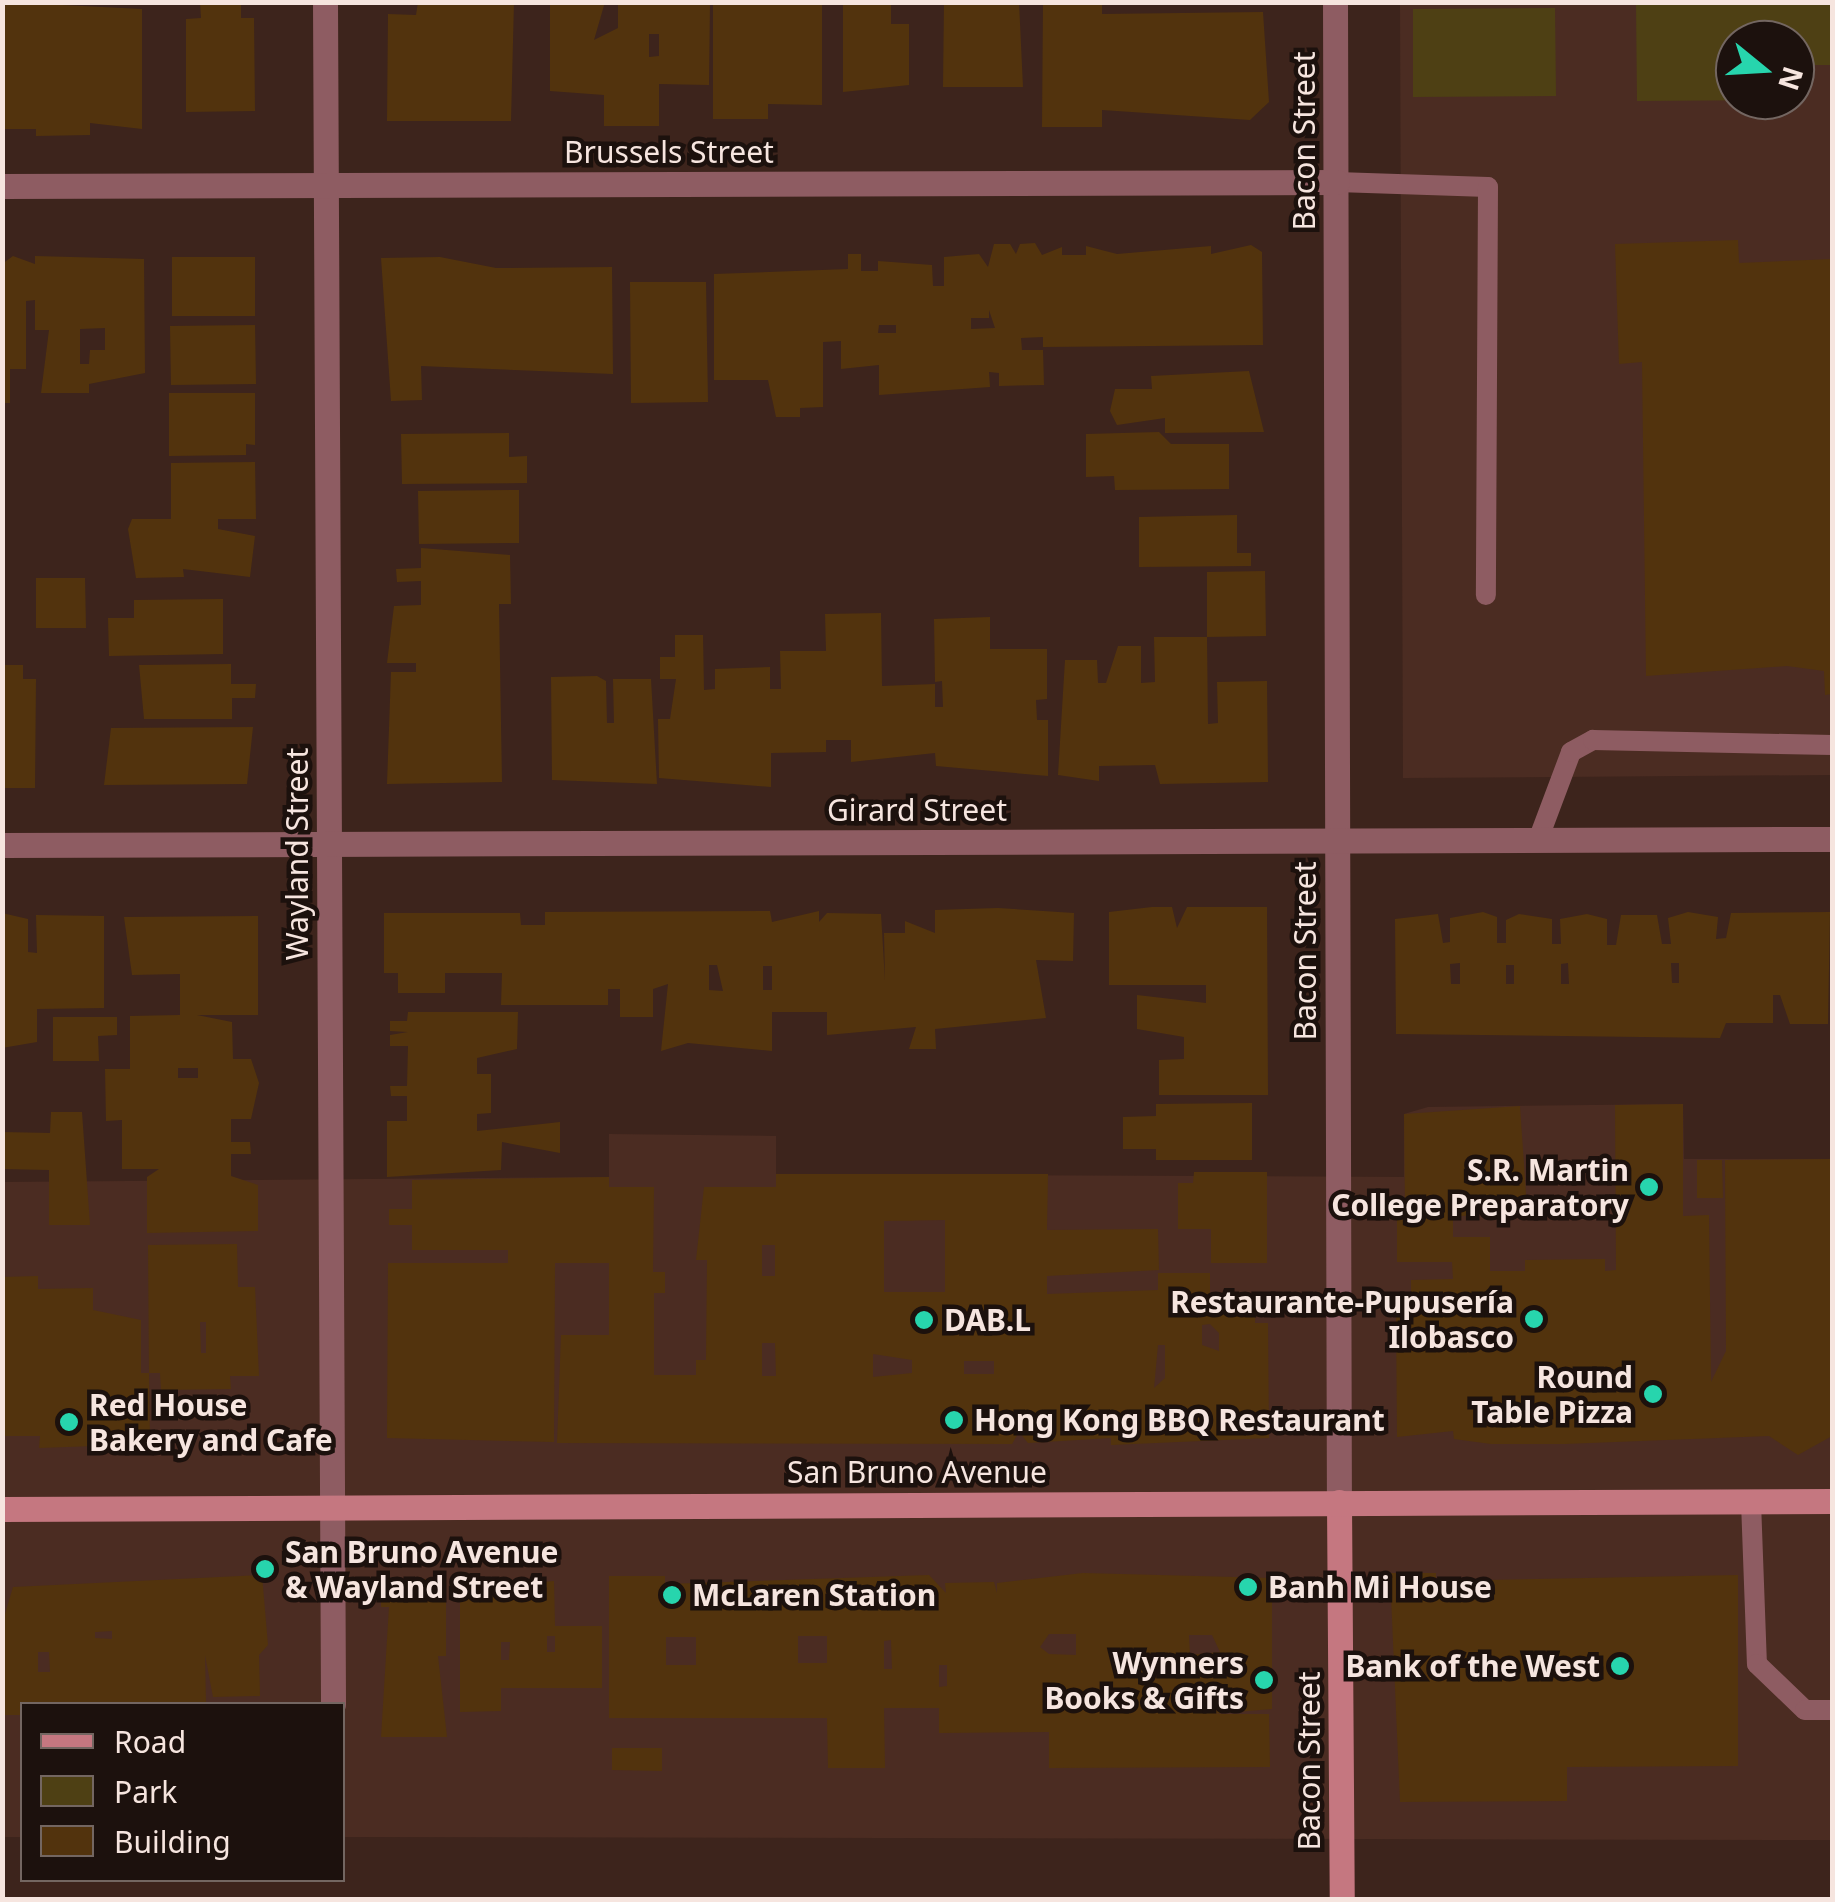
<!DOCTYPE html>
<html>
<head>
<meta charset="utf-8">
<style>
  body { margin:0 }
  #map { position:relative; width:1835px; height:1902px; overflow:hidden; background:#3d241c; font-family:"Noto Sans",sans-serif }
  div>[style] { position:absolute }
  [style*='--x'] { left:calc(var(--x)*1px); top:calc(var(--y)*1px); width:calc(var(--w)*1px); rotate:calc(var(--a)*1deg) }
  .built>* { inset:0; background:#4b2c22 }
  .green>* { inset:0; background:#4e4014 }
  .building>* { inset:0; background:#52330d }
  .lane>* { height:20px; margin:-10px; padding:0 10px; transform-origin:10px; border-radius:10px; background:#8e5c62 }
  .street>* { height:25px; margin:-12.5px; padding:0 12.5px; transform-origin:12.5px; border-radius:12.5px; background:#8e5c62 }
  .secondary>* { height:25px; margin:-12.5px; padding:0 12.5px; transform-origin:12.5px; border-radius:12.5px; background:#c57780 }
  .dots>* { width:28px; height:28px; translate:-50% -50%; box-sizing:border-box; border:5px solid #1c110d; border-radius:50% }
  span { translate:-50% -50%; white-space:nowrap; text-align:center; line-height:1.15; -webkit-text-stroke:9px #1c110d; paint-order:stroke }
  .street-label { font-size:30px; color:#f6e5df }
  .poi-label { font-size:30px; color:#f6e5df; font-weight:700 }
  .right { translate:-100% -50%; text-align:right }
  .left { translate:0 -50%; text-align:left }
  .frame { position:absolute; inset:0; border:5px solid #f6e5df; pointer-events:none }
  .legend { position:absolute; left:20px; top:1702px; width:325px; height:180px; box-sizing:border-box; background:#1c110d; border:2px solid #736661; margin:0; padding:12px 18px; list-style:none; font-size:30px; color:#f6e5df }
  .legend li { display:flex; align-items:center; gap:20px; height:50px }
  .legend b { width:50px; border:2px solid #736661 }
  .north { position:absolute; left:1715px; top:20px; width:100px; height:100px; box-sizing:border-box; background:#1c110d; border:2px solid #736661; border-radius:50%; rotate:108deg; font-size:28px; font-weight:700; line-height:40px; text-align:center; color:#f6e5df }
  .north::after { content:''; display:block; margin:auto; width:35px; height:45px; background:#27d5ad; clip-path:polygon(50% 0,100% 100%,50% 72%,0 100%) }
</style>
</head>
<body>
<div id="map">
  <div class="built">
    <i style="clip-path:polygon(evenodd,1400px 3px,1832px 3px,1832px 775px,1403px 778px,1400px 3px,1735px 40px,1795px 40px,1795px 100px,1735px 100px,1735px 40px)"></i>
    <i style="clip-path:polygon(1683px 1104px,1684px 1159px,1832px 1159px,1832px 1840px,343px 1837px,342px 1704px,22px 1704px,22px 1837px,3px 1837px,2px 1182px,609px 1177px,609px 1134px,776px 1136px,776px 1174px,1404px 1177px,1404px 1114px,1428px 1107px)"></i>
  </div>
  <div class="green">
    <i style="clip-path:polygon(1636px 3px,1832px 3px,1832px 65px,1807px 65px,1795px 92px,1795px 40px,1735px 40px,1735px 100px,1790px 100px,1637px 101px)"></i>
    <i style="clip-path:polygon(1555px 8px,1556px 96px,1413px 97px,1413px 9px)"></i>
  </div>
  <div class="building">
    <i style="clip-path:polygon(2px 2px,142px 9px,142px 129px,90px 123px,90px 135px,36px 136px,36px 129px,2px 129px)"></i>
    <i style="clip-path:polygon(200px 2px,241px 2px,241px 18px,254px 18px,255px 111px,186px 112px,186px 19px,201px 18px)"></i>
    <i style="clip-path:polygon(418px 2px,514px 2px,511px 121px,387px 121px,388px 14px,416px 15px)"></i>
    <i style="clip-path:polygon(evenodd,550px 2px,605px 2px,594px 40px,618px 28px,618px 2px,710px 2px,709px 85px,659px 84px,659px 126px,604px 126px,604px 95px,550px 91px,550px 2px,649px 34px,659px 34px,659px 56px,649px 57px,649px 34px)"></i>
    <i style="clip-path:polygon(713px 2px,822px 2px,822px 105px,768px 104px,768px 119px,713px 119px)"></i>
    <i style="clip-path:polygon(843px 2px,891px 2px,891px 24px,909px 24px,909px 85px,843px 92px)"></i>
    <i style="clip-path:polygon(944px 2px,1019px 2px,1023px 87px,943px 87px)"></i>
    <i style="clip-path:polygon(1043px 2px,1102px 2px,1102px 14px,1263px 12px,1269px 102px,1250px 120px,1102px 110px,1102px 127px,1042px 127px)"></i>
    <i style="clip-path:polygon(1738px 240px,1739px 263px,1832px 259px,1832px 694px,1825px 695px,1824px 671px,1787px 666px,1646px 676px,1642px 362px,1619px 364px,1615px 244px)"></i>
    <i style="clip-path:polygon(evenodd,1035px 243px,1042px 255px,1062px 247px,1062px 255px,1086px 255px,1086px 246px,1117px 254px,1211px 246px,1211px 254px,1251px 245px,1262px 252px,1263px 345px,1043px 347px,1043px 337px,1021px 338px,1022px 350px,1043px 350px,1044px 385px,999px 386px,999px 373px,989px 372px,990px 387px,879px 395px,879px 365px,841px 369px,841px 341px,823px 342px,823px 407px,800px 408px,800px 417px,776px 417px,768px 380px,714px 380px,714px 274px,848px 269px,848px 254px,861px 254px,861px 271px,878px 271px,878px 261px,932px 265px,933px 286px,944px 286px,944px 257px,979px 254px,988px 267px,994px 244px,1010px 244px,1016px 254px,1020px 244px,1035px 243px,989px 310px,995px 328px,971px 329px,971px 318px,989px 318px,989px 310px,1035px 243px,879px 325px,896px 325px,896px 333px,878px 333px,879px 325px)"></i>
    <i style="clip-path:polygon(evenodd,13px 256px,35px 264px,35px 256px,144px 259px,145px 373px,89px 384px,89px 393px,41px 393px,49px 330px,35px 330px,35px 300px,26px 301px,26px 369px,10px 369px,10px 403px,2px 403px,2px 264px,13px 256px,105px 328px,105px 350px,90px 350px,89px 364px,80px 364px,80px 329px,105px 328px)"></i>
    <i style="clip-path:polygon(172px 257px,255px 257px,255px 316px,172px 316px)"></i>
    <i style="clip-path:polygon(440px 257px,496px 268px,612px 267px,613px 374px,421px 366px,422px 400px,391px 401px,381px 258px)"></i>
    <i style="clip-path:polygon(630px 282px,706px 282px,708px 402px,631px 403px)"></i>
    <i style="clip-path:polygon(255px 325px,256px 384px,171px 385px,170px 326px)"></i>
    <i style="clip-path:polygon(1249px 371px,1264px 432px,1165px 433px,1165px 418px,1117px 425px,1110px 411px,1115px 389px,1152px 389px,1151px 376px)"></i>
    <i style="clip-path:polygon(169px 393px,255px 393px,255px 445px,246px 444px,246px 455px,169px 456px)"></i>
    <i style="clip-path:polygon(1159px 432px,1171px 444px,1229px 444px,1229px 489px,1115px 490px,1114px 476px,1086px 477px,1086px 434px)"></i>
    <i style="clip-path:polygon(509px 433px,509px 457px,527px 456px,527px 483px,402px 484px,401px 434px)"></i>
    <i style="clip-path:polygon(255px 462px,256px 519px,218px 519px,218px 529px,255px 536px,250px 577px,183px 569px,184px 577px,136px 578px,128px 529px,132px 519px,171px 519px,171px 463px)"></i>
    <i style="clip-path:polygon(519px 490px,519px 543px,419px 544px,418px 491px)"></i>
    <i style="clip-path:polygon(1237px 515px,1237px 553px,1251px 553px,1251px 566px,1139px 567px,1139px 517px)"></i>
    <i style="clip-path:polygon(421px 548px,510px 555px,511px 604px,499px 604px,502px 782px,387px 784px,391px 672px,416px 672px,416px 663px,387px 663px,394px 606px,421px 605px,421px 581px,397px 582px,396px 569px,421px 568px)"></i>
    <i style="clip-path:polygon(1265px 571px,1266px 636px,1207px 637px,1207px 572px)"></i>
    <i style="clip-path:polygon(36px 578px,85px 578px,86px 628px,36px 628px)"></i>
    <i style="clip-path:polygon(223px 599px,223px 654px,109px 656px,108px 618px,134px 618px,134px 600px)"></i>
    <i style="clip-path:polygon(881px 613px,882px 686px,935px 684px,935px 707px,943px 707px,942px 681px,935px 682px,934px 619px,990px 617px,990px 649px,1047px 649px,1047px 699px,1036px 700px,1037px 720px,1048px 720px,1048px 776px,936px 766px,935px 753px,851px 762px,851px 740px,826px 740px,826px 752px,771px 753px,771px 787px,659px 778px,658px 719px,670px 719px,676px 679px,660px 679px,660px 657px,675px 657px,675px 635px,703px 635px,704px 690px,715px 689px,715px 669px,770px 667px,770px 689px,781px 689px,780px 651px,826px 651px,825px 614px)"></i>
    <i style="clip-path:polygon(1154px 637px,1207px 637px,1208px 724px,1218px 723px,1217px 682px,1267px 681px,1268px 782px,1160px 784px,1155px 765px,1099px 766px,1099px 781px,1058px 775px,1065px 660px,1097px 660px,1098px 683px,1106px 683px,1118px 646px,1141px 646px,1141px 683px,1155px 682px)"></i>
    <i style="clip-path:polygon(231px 664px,231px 684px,256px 684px,255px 698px,232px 698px,232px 719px,144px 719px,139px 665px)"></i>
    <i style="clip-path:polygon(2px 665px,23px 665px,23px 679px,36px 679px,35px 788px,2px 788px)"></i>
    <i style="clip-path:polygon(597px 676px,606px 681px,607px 723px,614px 723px,613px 679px,651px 679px,657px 784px,552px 780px,551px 677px)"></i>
    <i style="clip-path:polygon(253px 727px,247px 784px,104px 785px,111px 728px)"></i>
    <i style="clip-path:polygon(1152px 907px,1172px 907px,1177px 928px,1187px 907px,1267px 907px,1268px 1095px,1159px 1095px,1159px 1060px,1184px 1059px,1184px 1037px,1137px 1029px,1137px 995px,1206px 1003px,1206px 985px,1109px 985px,1109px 912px)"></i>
    <i style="clip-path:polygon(evenodd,998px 908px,1074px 913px,1073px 961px,1036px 960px,1046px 1018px,935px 1029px,936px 1049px,909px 1049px,916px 1027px,827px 1035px,827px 1012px,772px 1012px,772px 1051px,688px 1043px,661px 1051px,668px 984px,653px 989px,653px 1017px,620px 1017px,620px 989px,608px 989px,608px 1005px,501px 1005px,502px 973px,445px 973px,445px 993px,398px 993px,398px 973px,384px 973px,384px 913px,520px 913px,521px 925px,545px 925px,545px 912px,770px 911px,772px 922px,819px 911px,819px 922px,827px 913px,881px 914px,885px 981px,884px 933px,905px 933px,905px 921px,935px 933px,935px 910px,998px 908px,709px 965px,717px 965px,723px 991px,709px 990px,709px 965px,998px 908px,763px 966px,772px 966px,772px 990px,763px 990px,763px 966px)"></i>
    <i style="clip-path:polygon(evenodd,1483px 912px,1497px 917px,1497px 943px,1506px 943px,1506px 920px,1519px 914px,1552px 919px,1552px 944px,1561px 944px,1560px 919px,1587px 914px,1607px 919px,1607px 945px,1616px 945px,1621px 915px,1657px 915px,1662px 944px,1671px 944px,1668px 918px,1688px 912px,1718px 917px,1716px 939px,1726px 938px,1731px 913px,1830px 912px,1828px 1024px,1790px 1024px,1780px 995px,1773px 995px,1773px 1023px,1726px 1023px,1720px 1038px,1396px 1034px,1395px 919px,1438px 914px,1443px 943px,1450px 942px,1450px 918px,1483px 912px,1460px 963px,1460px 984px,1451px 984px,1450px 964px,1460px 963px,1483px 912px,1568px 963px,1569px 984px,1561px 984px,1561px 964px,1568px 963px,1483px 912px,1671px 963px,1679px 963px,1679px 983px,1672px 983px,1671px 963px,1483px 912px,1506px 965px,1514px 965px,1514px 984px,1506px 984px,1506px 965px)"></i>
    <i style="clip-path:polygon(2px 913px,28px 919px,28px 952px,37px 953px,36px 915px,104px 916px,104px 1008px,37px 1009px,37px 1042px,2px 1048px)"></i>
    <i style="clip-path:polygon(evenodd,258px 916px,258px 1015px,197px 1015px,232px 1022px,233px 1059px,251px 1059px,259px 1083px,251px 1119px,231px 1119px,231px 1142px,250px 1142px,251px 1154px,231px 1154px,231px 1176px,258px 1185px,258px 1231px,147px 1233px,147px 1177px,159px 1169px,122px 1169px,122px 1120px,106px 1121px,105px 1069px,130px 1069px,130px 1016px,180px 1015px,180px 974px,132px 975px,124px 917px,258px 916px,178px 1068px,198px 1068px,198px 1078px,178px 1078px,178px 1068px)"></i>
    <i style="clip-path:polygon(408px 1012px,518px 1012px,517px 1049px,477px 1058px,477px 1074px,491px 1074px,491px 1113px,477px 1114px,477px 1131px,560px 1122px,560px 1153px,502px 1142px,501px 1170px,387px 1177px,387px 1121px,407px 1121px,407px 1096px,391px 1096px,390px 1086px,407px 1086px,408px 1046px,390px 1046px,390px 1035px,408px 1032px,390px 1031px,390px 1021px,407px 1021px)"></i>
    <i style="clip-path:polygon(53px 1017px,117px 1017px,117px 1035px,98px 1036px,99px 1061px,53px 1061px)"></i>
    <i style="clip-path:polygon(1252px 1103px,1252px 1160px,1156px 1160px,1156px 1149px,1123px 1149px,1123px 1117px,1156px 1116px,1156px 1104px)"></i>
    <i style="clip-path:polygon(1683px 1104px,1683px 1216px,1709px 1215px,1711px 1382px,1726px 1351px,1725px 1160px,1832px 1159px,1832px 1436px,1798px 1455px,1769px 1436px,1564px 1444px,1491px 1444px,1454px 1439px,1453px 1431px,1397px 1437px,1396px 1305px,1411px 1305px,1411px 1280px,1453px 1279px,1452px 1262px,1397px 1262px,1397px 1217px,1429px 1217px,1429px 1208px,1405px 1208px,1404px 1114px,1520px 1106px,1527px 1209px,1453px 1217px,1453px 1237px,1490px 1237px,1490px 1271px,1525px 1271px,1525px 1260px,1605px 1259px,1605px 1271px,1616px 1270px,1615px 1105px)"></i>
    <i style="clip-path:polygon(51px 1112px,82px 1112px,90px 1225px,49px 1225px,49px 1170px,2px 1169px,2px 1132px,50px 1133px)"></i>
    <i style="clip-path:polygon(1697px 1160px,1722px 1160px,1723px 1198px,1697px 1198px)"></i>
    <i style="clip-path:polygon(1194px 1172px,1267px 1172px,1267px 1263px,1211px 1263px,1211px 1229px,1178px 1229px,1178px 1183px,1193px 1183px)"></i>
    <i style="clip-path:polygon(evenodd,776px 1174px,1048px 1174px,1047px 1230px,1158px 1229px,1159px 1270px,1047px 1276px,1047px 1294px,1158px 1290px,1158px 1273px,1210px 1273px,1210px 1296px,1256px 1297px,1255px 1323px,1268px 1323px,1269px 1438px,1111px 1445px,1111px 1438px,1028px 1443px,1019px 1432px,1012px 1444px,557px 1443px,561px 1335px,609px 1335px,609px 1263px,555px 1263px,554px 1442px,387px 1438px,388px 1263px,508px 1263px,508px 1250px,412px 1250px,412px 1225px,389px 1225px,389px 1209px,412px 1209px,412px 1180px,609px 1177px,609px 1187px,654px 1187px,653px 1272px,665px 1272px,665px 1293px,654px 1293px,654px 1375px,696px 1375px,696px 1360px,706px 1360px,707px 1260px,696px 1260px,704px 1187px,776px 1187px,776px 1174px,945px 1220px,945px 1292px,884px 1292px,884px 1221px,945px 1220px,776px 1174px,762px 1245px,775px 1245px,775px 1276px,762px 1276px,762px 1245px,776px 1174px,1210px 1324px,1219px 1333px,1219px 1351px,1202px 1345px,1202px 1325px,1210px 1324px,776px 1174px,762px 1343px,775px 1343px,776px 1376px,762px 1376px,762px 1343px,776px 1174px,1158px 1345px,1165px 1345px,1165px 1378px,1154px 1388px,1158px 1345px,776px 1174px,873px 1354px,912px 1360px,912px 1373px,873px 1377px,873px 1354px,776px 1174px,964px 1361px,994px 1361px,994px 1374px,964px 1374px,964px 1361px)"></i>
    <i style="clip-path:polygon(evenodd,237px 1244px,238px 1287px,255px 1287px,259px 1376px,230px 1376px,231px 1389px,161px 1390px,160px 1373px,149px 1373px,150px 1444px,39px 1448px,40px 1436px,2px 1436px,2px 1277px,38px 1276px,38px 1289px,93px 1288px,93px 1310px,141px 1320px,141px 1373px,149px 1373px,148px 1245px,237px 1244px,200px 1322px,206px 1322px,206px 1353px,201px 1353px,200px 1322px)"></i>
    <i style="clip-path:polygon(evenodd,1083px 1573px,1272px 1578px,1272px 1709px,1212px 1714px,1269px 1714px,1270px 1767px,1049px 1768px,1049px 1732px,939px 1733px,939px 1708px,884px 1708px,885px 1768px,828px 1768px,827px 1718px,609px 1718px,609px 1576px,665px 1576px,665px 1584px,929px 1575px,946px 1593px,945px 1583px,994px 1582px,997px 1593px,997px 1583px,1083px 1573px,1049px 1634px,1076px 1634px,1076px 1655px,1049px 1654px,1040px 1647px,1049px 1634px,1083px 1573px,1189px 1635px,1212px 1635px,1220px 1652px,1190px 1655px,1189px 1635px,1083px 1573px,798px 1636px,827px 1636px,827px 1663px,798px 1663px,798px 1636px,1083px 1573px,666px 1637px,696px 1637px,696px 1665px,666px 1665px,666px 1637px,1083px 1573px,891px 1640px,892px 1669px,884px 1669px,884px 1641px,891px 1640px,1083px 1573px,939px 1665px,947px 1665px,947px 1686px,939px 1687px,939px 1665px)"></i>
    <i style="clip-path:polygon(1390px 1573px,1436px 1573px,1436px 1581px,1738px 1575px,1738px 1766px,1567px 1767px,1567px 1801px,1400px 1802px)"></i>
    <i style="clip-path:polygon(evenodd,262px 1575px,268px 1645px,259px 1655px,260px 1696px,213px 1697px,205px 1655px,206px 1704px,22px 1704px,22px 1715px,2px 1715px,2px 1624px,13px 1587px,262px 1575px,112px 1631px,112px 1639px,95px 1638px,95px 1632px,112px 1631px,262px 1575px,38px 1652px,49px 1652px,50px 1672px,38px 1672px,38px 1652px)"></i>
    <i style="clip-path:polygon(381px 1579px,446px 1579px,446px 1656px,438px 1656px,447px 1737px,381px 1737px,389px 1607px,381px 1607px)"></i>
    <i style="clip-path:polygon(evenodd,554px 1581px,555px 1626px,602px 1626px,602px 1688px,501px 1688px,501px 1711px,460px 1712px,460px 1589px,554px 1581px,547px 1636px,555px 1636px,555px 1652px,547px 1652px,547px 1636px,554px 1581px,501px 1642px,510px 1642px,509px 1660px,501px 1660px,501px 1642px)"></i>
    <i style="clip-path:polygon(612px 1748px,662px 1748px,662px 1771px,612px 1770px)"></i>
  </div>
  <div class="lane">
    <i style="--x:1337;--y:182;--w:151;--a:1.9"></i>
    <i style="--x:1488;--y:187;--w:408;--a:90.3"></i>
    <i style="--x:1538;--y:840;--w:94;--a:-69.4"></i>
    <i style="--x:1571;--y:752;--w:25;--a:-29"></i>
    <i style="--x:1593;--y:740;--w:239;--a:1.2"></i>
    <i style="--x:1751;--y:1502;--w:162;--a:87.9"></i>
    <i style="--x:1757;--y:1664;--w:66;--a:43.8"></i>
    <i style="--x:1805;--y:1710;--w:27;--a:0"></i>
  </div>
  <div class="street">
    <i style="--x:325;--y:2;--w:1702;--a:89.73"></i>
    <i style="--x:1335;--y:2;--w:1500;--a:89.85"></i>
    <i style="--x:2;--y:186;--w:1335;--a:-0.17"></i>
    <i style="--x:2;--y:845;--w:1830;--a:-0.19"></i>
  </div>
  <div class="secondary">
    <i style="--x:1339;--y:1502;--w:398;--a:89.6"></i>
    <i style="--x:2;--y:1509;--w:1830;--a:-0.25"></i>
  </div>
  <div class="dots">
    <i style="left:1649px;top:1187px;background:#27d5ad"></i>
    <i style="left:1534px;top:1319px;background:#27d5ad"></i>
    <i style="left:924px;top:1320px;background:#27d5ad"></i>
    <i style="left:1653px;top:1394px;background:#27d5ad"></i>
    <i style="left:954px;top:1420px;background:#27d5ad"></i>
    <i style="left:69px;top:1422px;background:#27d5ad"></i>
    <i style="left:265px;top:1569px;background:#27d5ad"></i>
    <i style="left:1248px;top:1587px;background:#27d5ad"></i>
    <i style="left:672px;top:1595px;background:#27d5ad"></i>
    <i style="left:1620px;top:1666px;background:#27d5ad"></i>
    <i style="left:1264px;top:1680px;background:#27d5ad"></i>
  </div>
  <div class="street-label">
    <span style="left:1304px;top:141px;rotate:-90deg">Bacon Street</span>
    <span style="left:669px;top:152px">Brussels Street</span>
    <span style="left:917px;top:810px">Girard Street</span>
    <span style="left:297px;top:854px;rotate:-90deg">Wayland Street</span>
    <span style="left:1305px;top:951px;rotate:-90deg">Bacon Street</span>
    <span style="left:917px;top:1472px">San Bruno Avenue</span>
    <span style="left:1309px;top:1761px;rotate:-90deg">Bacon Street</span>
  </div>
  <div class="poi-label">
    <span class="right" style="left:1629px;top:1187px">S.R. Martin<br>College Preparatory</span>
    <span class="right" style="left:1514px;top:1319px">Restaurante-Pupusería<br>Ilobasco</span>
    <span class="left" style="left:944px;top:1320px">DAB.L</span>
    <span class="right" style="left:1633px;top:1394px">Round<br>Table Pizza</span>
    <span class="left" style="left:89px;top:1422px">Red House<br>Bakery and Cafe</span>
    <span class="left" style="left:974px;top:1420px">Hong Kong BBQ Restaurant</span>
    <span class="left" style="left:285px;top:1569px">San Bruno Avenue<br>&amp; Wayland Street</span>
    <span class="left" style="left:1268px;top:1587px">Banh Mi House</span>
    <span class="left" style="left:692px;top:1595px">McLaren Station</span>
    <span class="right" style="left:1244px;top:1680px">Wynners<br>Books &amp; Gifts</span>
    <span class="right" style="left:1600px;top:1666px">Bank of the West</span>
  </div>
  <div class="frame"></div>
  <ul class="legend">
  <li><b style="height:12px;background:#c57780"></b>Road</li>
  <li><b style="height:28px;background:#4e4014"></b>Park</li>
  <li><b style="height:28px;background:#52330d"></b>Building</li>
  </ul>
  <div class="north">N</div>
</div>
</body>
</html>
